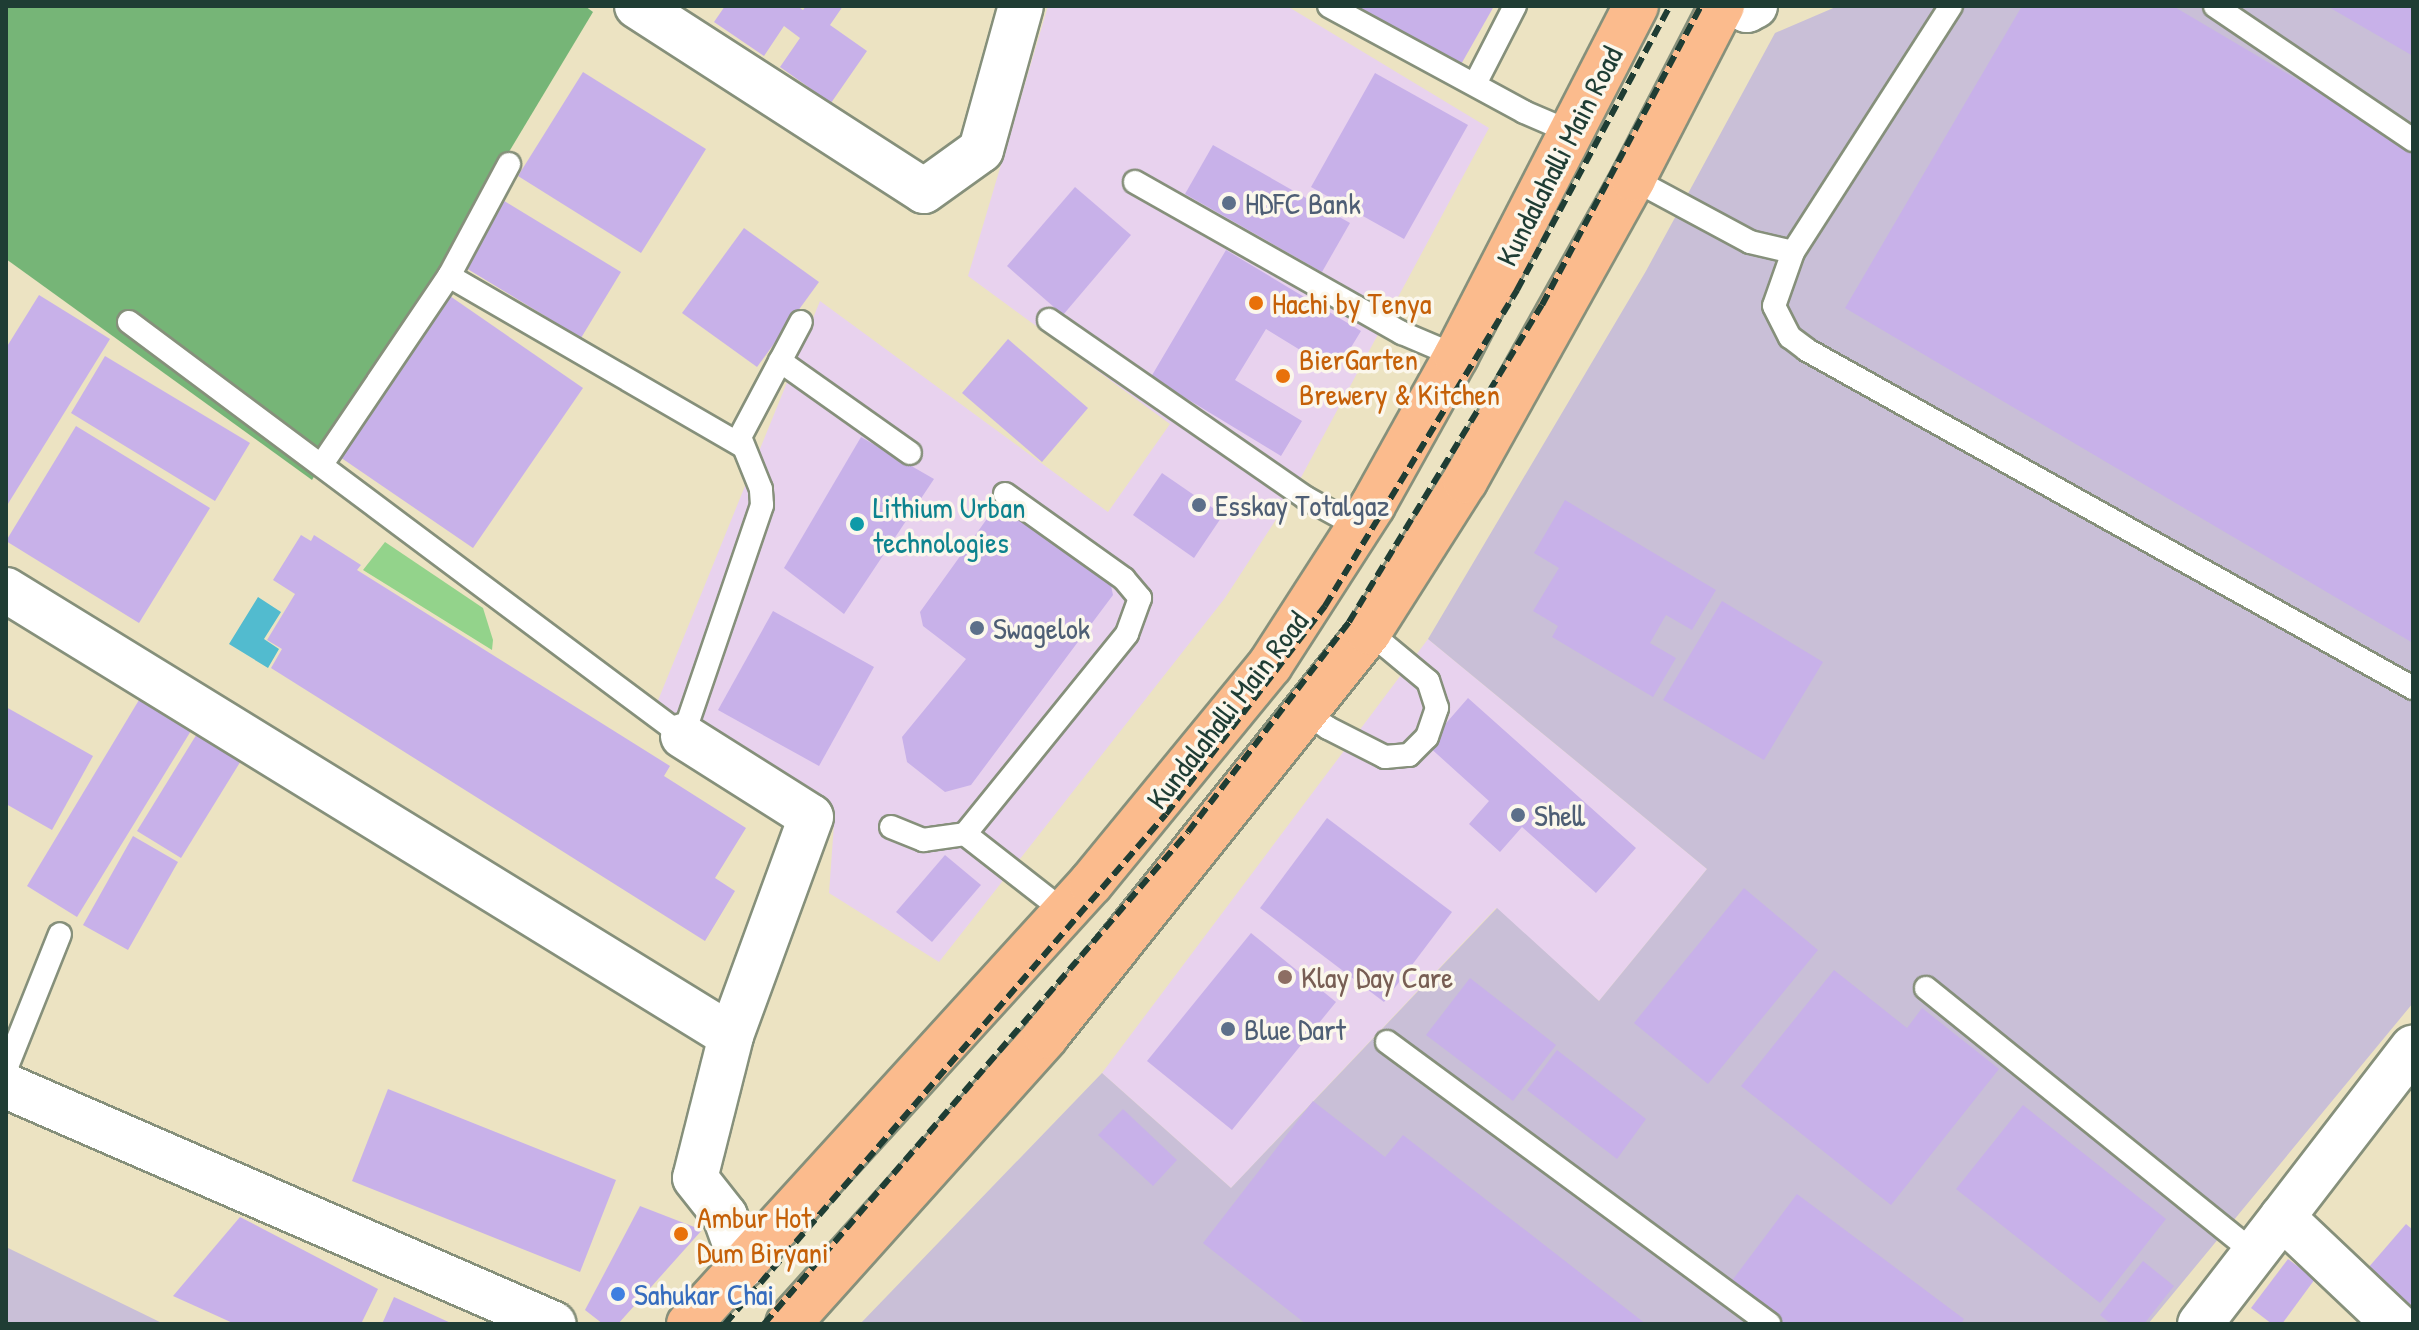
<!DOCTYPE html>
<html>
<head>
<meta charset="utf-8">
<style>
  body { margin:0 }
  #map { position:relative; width:2419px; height:1330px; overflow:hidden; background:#ece3c2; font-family:"Patrick Hand",sans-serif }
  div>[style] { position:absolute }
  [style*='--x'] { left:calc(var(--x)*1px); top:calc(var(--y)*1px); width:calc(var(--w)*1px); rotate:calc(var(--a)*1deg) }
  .built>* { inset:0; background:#e8d2ee }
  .industrial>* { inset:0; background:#c9bfd7 }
  .green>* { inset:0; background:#93d38b }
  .forest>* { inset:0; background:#76b577 }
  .water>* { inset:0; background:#52bbcf }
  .building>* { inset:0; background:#c8b1e9 }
  .roads { filter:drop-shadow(2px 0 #86907b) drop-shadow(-2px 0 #86907b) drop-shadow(0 2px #86907b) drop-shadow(0 -2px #86907b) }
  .service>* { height:22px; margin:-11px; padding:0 11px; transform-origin:11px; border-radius:11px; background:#fff }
  .minor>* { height:44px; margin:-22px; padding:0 22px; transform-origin:22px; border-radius:22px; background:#fff }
  .tertiary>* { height:44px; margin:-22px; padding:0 22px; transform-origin:22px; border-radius:22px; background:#fff }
  .primary>* { height:44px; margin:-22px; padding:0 22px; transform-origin:22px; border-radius:22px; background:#fbbb8d }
  .rail>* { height:6px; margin-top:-3px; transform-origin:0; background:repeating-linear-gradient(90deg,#1f3d34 0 12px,transparent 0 18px) }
  .dots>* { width:22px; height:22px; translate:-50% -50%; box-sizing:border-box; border:4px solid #fbf7ec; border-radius:50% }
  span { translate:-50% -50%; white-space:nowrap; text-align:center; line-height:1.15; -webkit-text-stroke:7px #fbf7ec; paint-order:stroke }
  .street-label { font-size:30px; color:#1f3d34 }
  .service-label { font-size:30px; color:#4e5e75 }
  .left { translate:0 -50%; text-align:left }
  .food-label { font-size:30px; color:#c56008 }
  .culture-label { font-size:30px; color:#0d838f }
  .education-label { font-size:30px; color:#785e54 }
  .shop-label { font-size:30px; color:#366cbe }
  .frame { position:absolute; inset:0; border:8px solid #1f3d34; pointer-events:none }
</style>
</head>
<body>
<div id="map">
  <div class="built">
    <i style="clip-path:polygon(1048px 6px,1287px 6px,1489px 128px,1290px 498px,1225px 598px,939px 962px,829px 893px,834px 824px,657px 703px,820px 301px,1108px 512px,1170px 424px,968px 276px)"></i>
    <i style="clip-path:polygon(1428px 639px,1707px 869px,1599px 1001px,1496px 908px,1231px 1188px,1102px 1073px)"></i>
  </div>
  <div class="industrial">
    <i style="clip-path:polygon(1838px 6px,2413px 6px,2413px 1003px,2148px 1324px,860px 1324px,1102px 1073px,1231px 1188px,1497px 908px,1599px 1001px,1707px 869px,1428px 639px,1646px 271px,1775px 33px)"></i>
    <i style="clip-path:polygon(6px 1247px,164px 1324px,6px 1324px)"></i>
  </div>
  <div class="green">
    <i style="clip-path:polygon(385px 542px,483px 608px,493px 640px,492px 650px,363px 570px)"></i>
  </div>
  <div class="forest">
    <i style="clip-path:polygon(6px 6px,585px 6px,593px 12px,312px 480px,6px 259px)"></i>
  </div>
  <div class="water">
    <i style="clip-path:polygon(258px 597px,281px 612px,264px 639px,279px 649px,268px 668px,229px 644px)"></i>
  </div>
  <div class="building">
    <i style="clip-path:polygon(725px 6px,797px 6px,803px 10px,806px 6px,843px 6px,830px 25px,867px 51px,831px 103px,780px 67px,800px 38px,784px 26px,764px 56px,714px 22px)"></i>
    <i style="clip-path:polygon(1350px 6px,1494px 6px,1459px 68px)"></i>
    <i style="clip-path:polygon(2022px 6px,2173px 6px,2413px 148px,2413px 643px,1845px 308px)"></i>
    <i style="clip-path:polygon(2327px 6px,2413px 6px,2413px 56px)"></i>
    <i style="clip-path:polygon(583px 72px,706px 149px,641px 253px,518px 176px)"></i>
    <i style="clip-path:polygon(1375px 73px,1468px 125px,1404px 239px,1311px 187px)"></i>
    <i style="clip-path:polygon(1213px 145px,1350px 223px,1322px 272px,1185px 194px)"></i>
    <i style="clip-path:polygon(1075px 187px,1131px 235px,1063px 315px,1007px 266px)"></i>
    <i style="clip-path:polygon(501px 199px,621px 272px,581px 338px,461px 265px)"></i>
    <i style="clip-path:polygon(744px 228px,819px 282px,757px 367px,682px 313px)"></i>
    <i style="clip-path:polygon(1226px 250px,1361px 331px,1336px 372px,1266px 329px,1235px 380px,1302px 421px,1281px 456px,1151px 377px)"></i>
    <i style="clip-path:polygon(447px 294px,583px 388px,473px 548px,337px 455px)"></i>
    <i style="clip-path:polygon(39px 295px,110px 339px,6px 507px,6px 348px)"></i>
    <i style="clip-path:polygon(1008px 339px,1088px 408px,1042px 462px,962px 393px)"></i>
    <i style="clip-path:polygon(105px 356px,250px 443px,215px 501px,71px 413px)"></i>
    <i style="clip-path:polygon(76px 426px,210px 508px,139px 623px,6px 541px)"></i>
    <i style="clip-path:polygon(861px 437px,934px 479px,844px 614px,784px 568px)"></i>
    <i style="clip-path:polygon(1162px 473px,1223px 515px,1194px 558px,1133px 515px)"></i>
    <i style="clip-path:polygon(1565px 500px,1716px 590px,1692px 630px,1666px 615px,1650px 643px,1676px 658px,1653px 697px,1552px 637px,1558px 626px,1533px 611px,1559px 568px,1534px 553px)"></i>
    <i style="clip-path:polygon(1012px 506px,1109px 576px,1113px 595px,971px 785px,945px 792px,907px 762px,902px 737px,966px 659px,923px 626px,920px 612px,994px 509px)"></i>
    <i style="clip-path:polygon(301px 535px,311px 541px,314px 535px,361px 565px,357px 570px,670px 766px,664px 776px,746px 828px,715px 878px,735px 891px,705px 941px,271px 668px,282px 649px,267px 640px,295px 594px,273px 580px)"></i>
    <i style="clip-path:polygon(1722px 601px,1823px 662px,1764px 760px,1663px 700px)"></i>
    <i style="clip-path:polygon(773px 611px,874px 667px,819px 766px,718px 710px)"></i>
    <i style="clip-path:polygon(145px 690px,197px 721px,77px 917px,27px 886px)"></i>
    <i style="clip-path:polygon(1468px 698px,1636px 848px,1596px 893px,1522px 827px,1500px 852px,1469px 824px,1489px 801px,1427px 745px)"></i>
    <i style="clip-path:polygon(6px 707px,93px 756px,52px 830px,6px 804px)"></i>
    <i style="clip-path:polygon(203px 724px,247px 751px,181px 858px,137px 831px)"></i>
    <i style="clip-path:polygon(1327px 818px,1452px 912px,1384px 1002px,1260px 908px)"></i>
    <i style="clip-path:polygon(133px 836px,178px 862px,128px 950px,83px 925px)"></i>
    <i style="clip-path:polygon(945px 855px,981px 885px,932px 942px,896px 912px)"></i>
    <i style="clip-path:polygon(1744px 888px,1818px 950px,1708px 1084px,1634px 1023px)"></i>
    <i style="clip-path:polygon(1251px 933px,1336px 1002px,1232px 1130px,1147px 1061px)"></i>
    <i style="clip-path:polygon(1834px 970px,1907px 1028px,1922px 1008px,1999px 1069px,1891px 1205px,1741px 1086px)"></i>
    <i style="clip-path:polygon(1470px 978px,1556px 1045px,1513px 1101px,1426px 1035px)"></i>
    <i style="clip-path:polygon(1557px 1050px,1646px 1119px,1617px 1159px,1527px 1090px)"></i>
    <i style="clip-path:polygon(388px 1089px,616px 1180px,580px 1272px,352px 1181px)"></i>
    <i style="clip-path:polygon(1313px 1101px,1385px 1157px,1403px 1135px,1646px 1324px,1306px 1324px,1203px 1243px)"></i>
    <i style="clip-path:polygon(2023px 1105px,2166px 1219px,2100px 1303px,1956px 1189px)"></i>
    <i style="clip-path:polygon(1123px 1109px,1177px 1160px,1153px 1186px,1098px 1135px)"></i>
    <i style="clip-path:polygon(1797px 1194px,1964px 1319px,1961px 1324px,1779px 1324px,1728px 1286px)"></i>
    <i style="clip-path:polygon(640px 1206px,702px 1230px,618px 1324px,603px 1324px,585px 1310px)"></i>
    <i style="clip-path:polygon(240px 1217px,378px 1289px,361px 1324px,235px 1324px,173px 1296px)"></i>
    <i style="clip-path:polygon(2406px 1224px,2413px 1230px,2413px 1307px,2368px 1268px)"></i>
    <i style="clip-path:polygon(2288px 1259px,2315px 1279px,2282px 1324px,2272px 1324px,2251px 1308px)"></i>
    <i style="clip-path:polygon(2143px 1261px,2174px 1286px,2144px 1324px,2111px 1324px,2100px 1315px)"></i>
    <i style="clip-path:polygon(394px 1297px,453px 1324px,382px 1324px)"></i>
  </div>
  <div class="roads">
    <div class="service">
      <i style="--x:1329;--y:6;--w:222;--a:28.5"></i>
      <i style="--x:1524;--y:112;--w:51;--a:23.1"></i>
      <i style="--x:2215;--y:6;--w:239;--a:34.1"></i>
      <i style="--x:1475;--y:84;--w:88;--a:-62.9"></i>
      <i style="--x:1633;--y:179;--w:133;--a:28.3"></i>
      <i style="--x:1750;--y:242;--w:44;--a:13.1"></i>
      <i style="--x:1793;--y:252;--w:292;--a:-57.3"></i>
      <i style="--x:1135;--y:182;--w:307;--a:29.5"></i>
      <i style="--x:1402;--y:333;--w:59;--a:23.1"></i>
      <i style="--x:1793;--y:252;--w:57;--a:109.4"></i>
      <i style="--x:1774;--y:306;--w:35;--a:63"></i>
      <i style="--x:1790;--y:337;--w:21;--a:37"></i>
      <i style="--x:1807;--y:350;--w:694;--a:29.15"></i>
      <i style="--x:449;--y:276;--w:337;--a:30.1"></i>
      <i style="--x:1049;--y:320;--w:313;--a:34.7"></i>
      <i style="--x:1306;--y:498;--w:60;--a:28.7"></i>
      <i style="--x:129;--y:322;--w:692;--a:36.77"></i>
      <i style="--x:683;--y:736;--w:244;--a:-71.1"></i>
      <i style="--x:762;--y:505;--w:16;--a:-94"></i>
      <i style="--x:761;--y:489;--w:56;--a:-112"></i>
      <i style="--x:740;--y:437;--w:130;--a:-62.1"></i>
      <i style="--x:780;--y:361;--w:159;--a:35.3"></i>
      <i style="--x:322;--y:464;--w:227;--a:-56"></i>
      <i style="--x:449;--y:276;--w:127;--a:-61.8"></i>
      <i style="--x:1005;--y:494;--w:146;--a:35.5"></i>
      <i style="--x:1124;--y:579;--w:25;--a:50"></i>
      <i style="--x:1140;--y:598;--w:38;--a:110"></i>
      <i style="--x:1127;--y:634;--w:257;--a:129"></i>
      <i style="--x:965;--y:834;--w:127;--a:38"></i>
      <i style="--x:1303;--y:711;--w:30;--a:34"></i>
      <i style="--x:1328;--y:728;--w:64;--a:27"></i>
      <i style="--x:1385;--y:757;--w:24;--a:-5"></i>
      <i style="--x:1409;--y:755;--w:25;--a:-45"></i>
      <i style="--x:1427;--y:737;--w:31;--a:-71"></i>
      <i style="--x:1437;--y:708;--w:28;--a:-108"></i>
      <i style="--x:1428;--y:681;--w:77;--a:-140.3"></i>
      <i style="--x:891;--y:827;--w:35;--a:22"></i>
      <i style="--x:923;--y:840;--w:42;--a:-8.1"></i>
      <i style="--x:1926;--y:988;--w:422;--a:38.9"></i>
      <i style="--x:1387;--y:1042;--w:475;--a:36.4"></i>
      <i style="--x:6;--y:1069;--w:145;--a:-68.2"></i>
    </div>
    <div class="minor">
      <i style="--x:637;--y:6;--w:341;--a:32.8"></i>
      <i style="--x:924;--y:191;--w:70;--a:-35.7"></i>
      <i style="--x:981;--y:150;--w:149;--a:-74.5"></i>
      <i style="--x:6;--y:590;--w:851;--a:31.6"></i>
      <i style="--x:683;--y:736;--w:151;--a:32.3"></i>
      <i style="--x:811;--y:817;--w:233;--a:110.1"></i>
      <i style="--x:731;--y:1036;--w:146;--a:104.2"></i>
      <i style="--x:695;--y:1178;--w:48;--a:51.7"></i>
      <i style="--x:725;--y:1216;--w:53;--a:70.2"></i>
      <i style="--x:6;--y:1086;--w:597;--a:23.48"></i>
      <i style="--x:2282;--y:1217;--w:156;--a:43.4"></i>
    </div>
    <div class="tertiary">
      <i style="--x:1738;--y:6;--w:10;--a:24"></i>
      <i style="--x:1747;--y:10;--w:9;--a:-27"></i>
      <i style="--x:2200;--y:1324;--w:349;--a:-52.4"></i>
    </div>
    <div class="primary">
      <i style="--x:689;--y:1324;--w:597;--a:-47.65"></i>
      <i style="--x:1091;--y:883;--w:282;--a:-50.6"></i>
      <i style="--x:1270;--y:665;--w:190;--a:-57.2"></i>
      <i style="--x:1373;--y:505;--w:171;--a:-60.9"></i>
      <i style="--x:1456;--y:356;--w:394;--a:-62.8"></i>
      <i style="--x:788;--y:1324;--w:387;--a:-48.1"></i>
      <i style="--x:1046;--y:1036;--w:517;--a:-51.36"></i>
      <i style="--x:1369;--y:632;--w:179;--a:-57.6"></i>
      <i style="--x:1465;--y:481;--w:346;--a:-60.9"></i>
      <i style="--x:1633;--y:179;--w:195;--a:-62.8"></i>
    </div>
  </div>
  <div class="rail">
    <i style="--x:725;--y:1324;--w:674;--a:-49.15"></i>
    <i style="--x:1166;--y:814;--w:262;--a:-52.6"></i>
    <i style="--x:1325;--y:606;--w:370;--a:-58.7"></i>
    <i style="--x:1517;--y:290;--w:323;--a:-61.7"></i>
    <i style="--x:764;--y:1324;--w:649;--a:-49.25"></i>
    <i style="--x:1188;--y:832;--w:265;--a:-52.5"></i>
    <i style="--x:1349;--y:622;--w:371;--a:-58.7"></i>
    <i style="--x:1542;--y:305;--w:339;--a:-62"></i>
  </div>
  <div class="dots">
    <i style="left:1229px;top:203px;background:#5c6f8a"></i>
    <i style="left:1256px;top:303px;background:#e8710a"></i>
    <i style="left:1283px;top:376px;background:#e8710a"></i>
    <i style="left:1199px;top:505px;background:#5c6f8a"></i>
    <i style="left:857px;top:524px;background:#0f9aa8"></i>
    <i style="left:977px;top:628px;background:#5c6f8a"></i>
    <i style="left:1518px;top:815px;background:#5c6f8a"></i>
    <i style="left:1285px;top:977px;background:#8d6e63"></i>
    <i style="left:1228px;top:1029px;background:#5c6f8a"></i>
    <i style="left:681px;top:1234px;background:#e8710a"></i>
    <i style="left:618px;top:1294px;background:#3f7fe0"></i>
  </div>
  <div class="street-label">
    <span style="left:1559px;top:156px;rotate:-63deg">Kundalahalli Main Road</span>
    <span style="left:1227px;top:710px;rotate:-52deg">Kundalahalli Main Road</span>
  </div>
  <div class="service-label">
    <span class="left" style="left:1245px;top:203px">HDFC Bank</span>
    <span class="left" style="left:1215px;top:505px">Esskay Totalgaz</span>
    <span class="left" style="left:993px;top:628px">Swagelok</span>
    <span class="left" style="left:1534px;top:815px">Shell</span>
    <span class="left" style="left:1244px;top:1029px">Blue Dart</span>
  </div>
  <div class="food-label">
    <span class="left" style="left:1272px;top:303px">Hachi by Tenya</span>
    <span class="left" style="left:1299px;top:376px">BierGarten<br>Brewery &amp; Kitchen</span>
    <span class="left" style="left:697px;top:1234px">Ambur Hot<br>Dum Biryani</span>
  </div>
  <div class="culture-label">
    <span class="left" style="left:873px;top:524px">Lithium Urban<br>technologies</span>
  </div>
  <div class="education-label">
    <span class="left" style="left:1301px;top:977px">Klay Day Care</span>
  </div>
  <div class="shop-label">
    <span class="left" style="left:634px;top:1294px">Sahukar Chai</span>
  </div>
  <div class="frame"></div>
</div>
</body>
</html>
